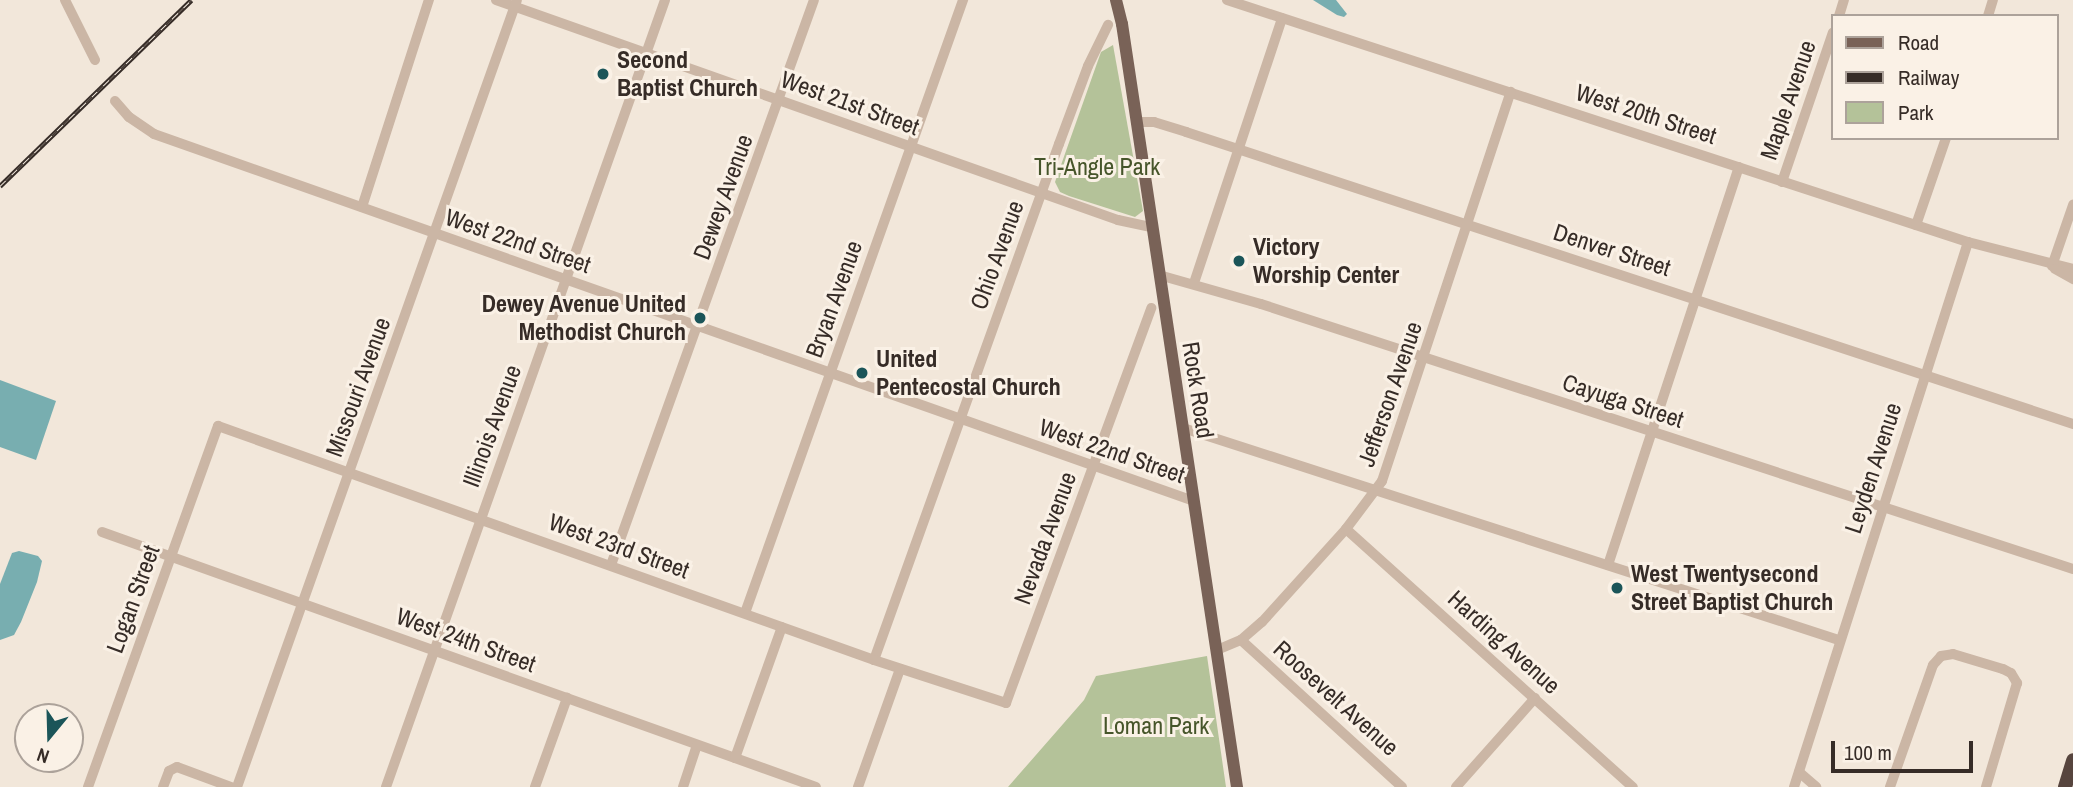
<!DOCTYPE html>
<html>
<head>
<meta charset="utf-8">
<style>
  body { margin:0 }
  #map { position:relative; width:2073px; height:787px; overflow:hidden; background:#f2e7da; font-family:"Archivo Narrow",sans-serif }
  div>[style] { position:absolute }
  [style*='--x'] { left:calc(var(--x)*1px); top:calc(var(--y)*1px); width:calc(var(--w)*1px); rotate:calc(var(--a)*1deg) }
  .green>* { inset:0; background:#b4c299 }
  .water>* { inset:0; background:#78aeb0 }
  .minor>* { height:10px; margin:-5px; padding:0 5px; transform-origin:5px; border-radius:5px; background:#cbb6a5 }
  .major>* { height:12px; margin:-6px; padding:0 6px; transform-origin:6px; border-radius:6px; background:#796257 }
  .highway>* { height:14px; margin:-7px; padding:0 7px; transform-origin:7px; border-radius:7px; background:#57453e }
  .rail>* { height:5px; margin-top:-2.5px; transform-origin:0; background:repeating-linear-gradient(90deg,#faf1e6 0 8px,#362c27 0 16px); box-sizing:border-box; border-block:2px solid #362c27 }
  .dots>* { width:19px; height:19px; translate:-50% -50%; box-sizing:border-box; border:4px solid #faf1e6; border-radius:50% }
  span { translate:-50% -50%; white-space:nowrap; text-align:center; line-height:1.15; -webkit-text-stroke:6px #faf1e6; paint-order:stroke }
  .poi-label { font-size:24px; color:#362c27; font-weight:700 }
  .left { translate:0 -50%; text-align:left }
  .right { translate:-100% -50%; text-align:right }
  .street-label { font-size:24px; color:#362c27 }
  .park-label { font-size:24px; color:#46552a }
  .legend { position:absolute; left:1831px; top:14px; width:228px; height:126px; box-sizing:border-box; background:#faf1e6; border:2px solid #aca29a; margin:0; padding:9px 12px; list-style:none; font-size:21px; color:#362c27 }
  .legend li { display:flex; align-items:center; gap:14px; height:35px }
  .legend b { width:35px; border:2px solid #aca29a }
  .north { position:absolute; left:14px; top:703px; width:70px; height:70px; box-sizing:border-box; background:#faf1e6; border:2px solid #aca29a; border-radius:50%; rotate:199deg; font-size:19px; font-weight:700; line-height:28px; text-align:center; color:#362c27 }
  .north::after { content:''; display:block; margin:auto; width:24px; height:32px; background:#1b5559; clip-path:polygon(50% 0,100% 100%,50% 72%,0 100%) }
  .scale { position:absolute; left:1831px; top:741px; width:142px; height:32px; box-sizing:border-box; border:4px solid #362c27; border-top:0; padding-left:9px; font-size:21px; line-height:24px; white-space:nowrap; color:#362c27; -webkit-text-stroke:5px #faf1e6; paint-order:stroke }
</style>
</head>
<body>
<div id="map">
  <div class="green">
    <i style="clip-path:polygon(1113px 45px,1143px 211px,1135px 217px,1069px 196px,1060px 192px,1055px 182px,1101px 52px)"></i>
    <i style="clip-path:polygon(1207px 656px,1226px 787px,1008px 787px,1084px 700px,1096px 676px)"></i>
  </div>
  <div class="water">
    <i style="clip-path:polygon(1313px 0,1336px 0,1347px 14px,1344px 17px,1337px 15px)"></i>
    <i style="clip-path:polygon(0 380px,56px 401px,36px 460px,0 447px)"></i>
    <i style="clip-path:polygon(19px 551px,38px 556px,42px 561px,37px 582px,21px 622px,14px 635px,0 640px,0 584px,12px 553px)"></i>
  </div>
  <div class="minor">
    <i style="--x:65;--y:0;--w:67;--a:63.4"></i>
    <i style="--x:496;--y:0;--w:660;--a:19.48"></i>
    <i style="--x:1118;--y:220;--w:35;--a:12"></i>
    <i style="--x:1227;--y:0;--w:780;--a:18.09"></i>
    <i style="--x:1968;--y:242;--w:108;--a:14.4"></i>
    <i style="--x:1839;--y:16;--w:17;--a:-73"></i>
    <i style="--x:1988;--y:16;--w:17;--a:-73"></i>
    <i style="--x:115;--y:101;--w:21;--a:49"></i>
    <i style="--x:129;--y:117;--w:30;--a:34"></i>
    <i style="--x:154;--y:134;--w:1103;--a:19.44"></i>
    <i style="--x:1137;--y:122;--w:17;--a:0"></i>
    <i style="--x:1154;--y:122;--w:34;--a:17"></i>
    <i style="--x:1186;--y:132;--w:934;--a:18.22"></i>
    <i style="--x:1782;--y:182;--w:158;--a:-71.2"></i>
    <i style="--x:362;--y:207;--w:218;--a:-72.1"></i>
    <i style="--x:1916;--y:225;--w:92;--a:-71"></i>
    <i style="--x:2052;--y:266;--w:65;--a:-71"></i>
    <i style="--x:2055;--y:269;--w:21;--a:29"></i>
    <i style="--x:1159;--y:275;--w:106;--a:15.9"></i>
    <i style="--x:1261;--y:304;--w:854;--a:18.07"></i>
    <i style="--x:1194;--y:283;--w:279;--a:-71.6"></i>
    <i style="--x:1183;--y:428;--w:689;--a:17.91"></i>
    <i style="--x:1346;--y:529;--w:386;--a:42"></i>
    <i style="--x:102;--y:532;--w:758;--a:19.65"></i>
    <i style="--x:611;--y:565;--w:600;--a:-70.24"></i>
    <i style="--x:1608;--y:565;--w:419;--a:-71.8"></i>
    <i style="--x:745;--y:613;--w:651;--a:-70.42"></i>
    <i style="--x:1241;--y:640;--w:218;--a:42.4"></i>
    <i style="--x:1217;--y:650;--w:26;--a:-23"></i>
    <i style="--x:1241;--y:640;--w:28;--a:-41"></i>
    <i style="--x:1262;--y:622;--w:125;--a:-47.9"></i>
    <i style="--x:1346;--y:529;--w:60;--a:-53.1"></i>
    <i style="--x:1382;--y:481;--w:410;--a:-71.7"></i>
    <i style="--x:874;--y:660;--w:548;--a:-70.28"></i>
    <i style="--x:1059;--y:144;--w:83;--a:-69.6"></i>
    <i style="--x:1088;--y:66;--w:46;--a:-64"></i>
    <i style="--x:735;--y:758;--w:139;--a:-70.3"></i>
    <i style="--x:1799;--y:772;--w:23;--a:41"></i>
    <i style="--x:88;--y:787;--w:384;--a:-70.2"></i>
    <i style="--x:218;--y:426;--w:696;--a:19.63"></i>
    <i style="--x:874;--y:660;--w:139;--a:18"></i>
    <i style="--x:1006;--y:703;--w:421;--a:-69.8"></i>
    <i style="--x:163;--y:787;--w:17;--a:-69"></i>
    <i style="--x:169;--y:771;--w:9;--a:-27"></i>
    <i style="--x:177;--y:767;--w:58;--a:20.3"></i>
    <i style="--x:237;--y:787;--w:835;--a:-70.42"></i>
    <i style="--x:386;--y:787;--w:835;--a:-70.48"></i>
    <i style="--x:535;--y:787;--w:95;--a:-70.2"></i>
    <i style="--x:683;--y:787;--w:44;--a:-71.6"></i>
    <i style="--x:858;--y:787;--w:125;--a:-70.4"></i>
    <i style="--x:1456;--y:787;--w:119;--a:-48.4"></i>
    <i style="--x:1794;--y:787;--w:572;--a:-72.29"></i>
    <i style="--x:1890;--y:787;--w:129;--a:-70.6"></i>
    <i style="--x:1933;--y:665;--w:12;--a:-48"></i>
    <i style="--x:1941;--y:656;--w:12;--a:-9"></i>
    <i style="--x:1953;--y:654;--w:52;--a:16.7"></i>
    <i style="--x:2003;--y:669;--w:9;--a:27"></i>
    <i style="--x:2011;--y:673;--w:12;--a:59"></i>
    <i style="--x:2017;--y:683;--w:109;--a:106.6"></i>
  </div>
  <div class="major">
    <i style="--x:1116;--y:0;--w:25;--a:76"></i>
    <i style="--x:1122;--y:24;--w:772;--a:81.43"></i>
  </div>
  <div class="highway">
    <i style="--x:2065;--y:787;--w:28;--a:-73"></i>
  </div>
  <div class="rail">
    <i style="--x:0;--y:186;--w:267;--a:-44.2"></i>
  </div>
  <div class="dots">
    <i style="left:603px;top:74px;background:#1b5559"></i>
    <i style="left:1239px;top:261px;background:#1b5559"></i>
    <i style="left:700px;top:318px;background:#1b5559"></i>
    <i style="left:862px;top:373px;background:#1b5559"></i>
    <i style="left:1617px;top:588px;background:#1b5559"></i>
  </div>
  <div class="poi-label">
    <span class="left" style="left:617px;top:74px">Second<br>Baptist Church</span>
    <span class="left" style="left:1253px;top:261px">Victory<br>Worship Center</span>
    <span class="right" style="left:686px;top:318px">Dewey Avenue United<br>Methodist Church</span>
    <span class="left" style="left:876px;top:373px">United<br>Pentecostal Church</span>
    <span class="left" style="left:1631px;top:588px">West Twentysecond<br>Street Baptist Church</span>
  </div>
  <div class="street-label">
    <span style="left:1788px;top:100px;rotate:-71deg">Maple Avenue</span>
    <span style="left:850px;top:103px;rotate:20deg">West 21st Street</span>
    <span style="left:1646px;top:114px;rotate:18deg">West 20th Street</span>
    <span style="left:723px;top:197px;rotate:-70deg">Dewey Avenue</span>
    <span style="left:518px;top:241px;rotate:19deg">West 22nd Street</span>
    <span style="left:1612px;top:250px;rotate:18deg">Denver Street</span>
    <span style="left:997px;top:255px;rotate:-70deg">Ohio Avenue</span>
    <span style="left:834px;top:299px;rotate:-70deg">Bryan Avenue</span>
    <span style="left:358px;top:387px;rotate:-70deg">Missouri Avenue</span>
    <span style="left:1198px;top:390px;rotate:81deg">Rock Road</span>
    <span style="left:1390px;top:394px;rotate:-71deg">Jefferson Avenue</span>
    <span style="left:1623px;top:401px;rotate:18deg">Cayuga Street</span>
    <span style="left:492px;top:426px;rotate:-70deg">Illinois Avenue</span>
    <span style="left:1112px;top:451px;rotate:19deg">West 22nd Street</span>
    <span style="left:1873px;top:468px;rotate:-72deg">Leyden Avenue</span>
    <span style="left:1045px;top:538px;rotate:-70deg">Nevada Avenue</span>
    <span style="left:619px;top:546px;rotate:20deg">West 23rd Street</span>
    <span style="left:133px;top:599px;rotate:-70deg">Logan Street</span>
    <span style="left:466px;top:640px;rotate:20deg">West 24th Street</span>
    <span style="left:1504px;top:642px;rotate:42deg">Harding Avenue</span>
    <span style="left:1336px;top:698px;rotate:42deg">Roosevelt Avenue</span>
  </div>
  <div class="park-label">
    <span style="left:1097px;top:167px">Tri-Angle Park</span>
    <span style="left:1156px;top:726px">Loman Park</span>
  </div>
  <ul class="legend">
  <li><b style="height:9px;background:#796257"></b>Road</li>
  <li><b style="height:9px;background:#362c27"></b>Railway</li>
  <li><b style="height:19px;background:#b4c299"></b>Park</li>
  </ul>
  <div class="north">N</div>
  <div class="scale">100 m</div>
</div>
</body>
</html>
